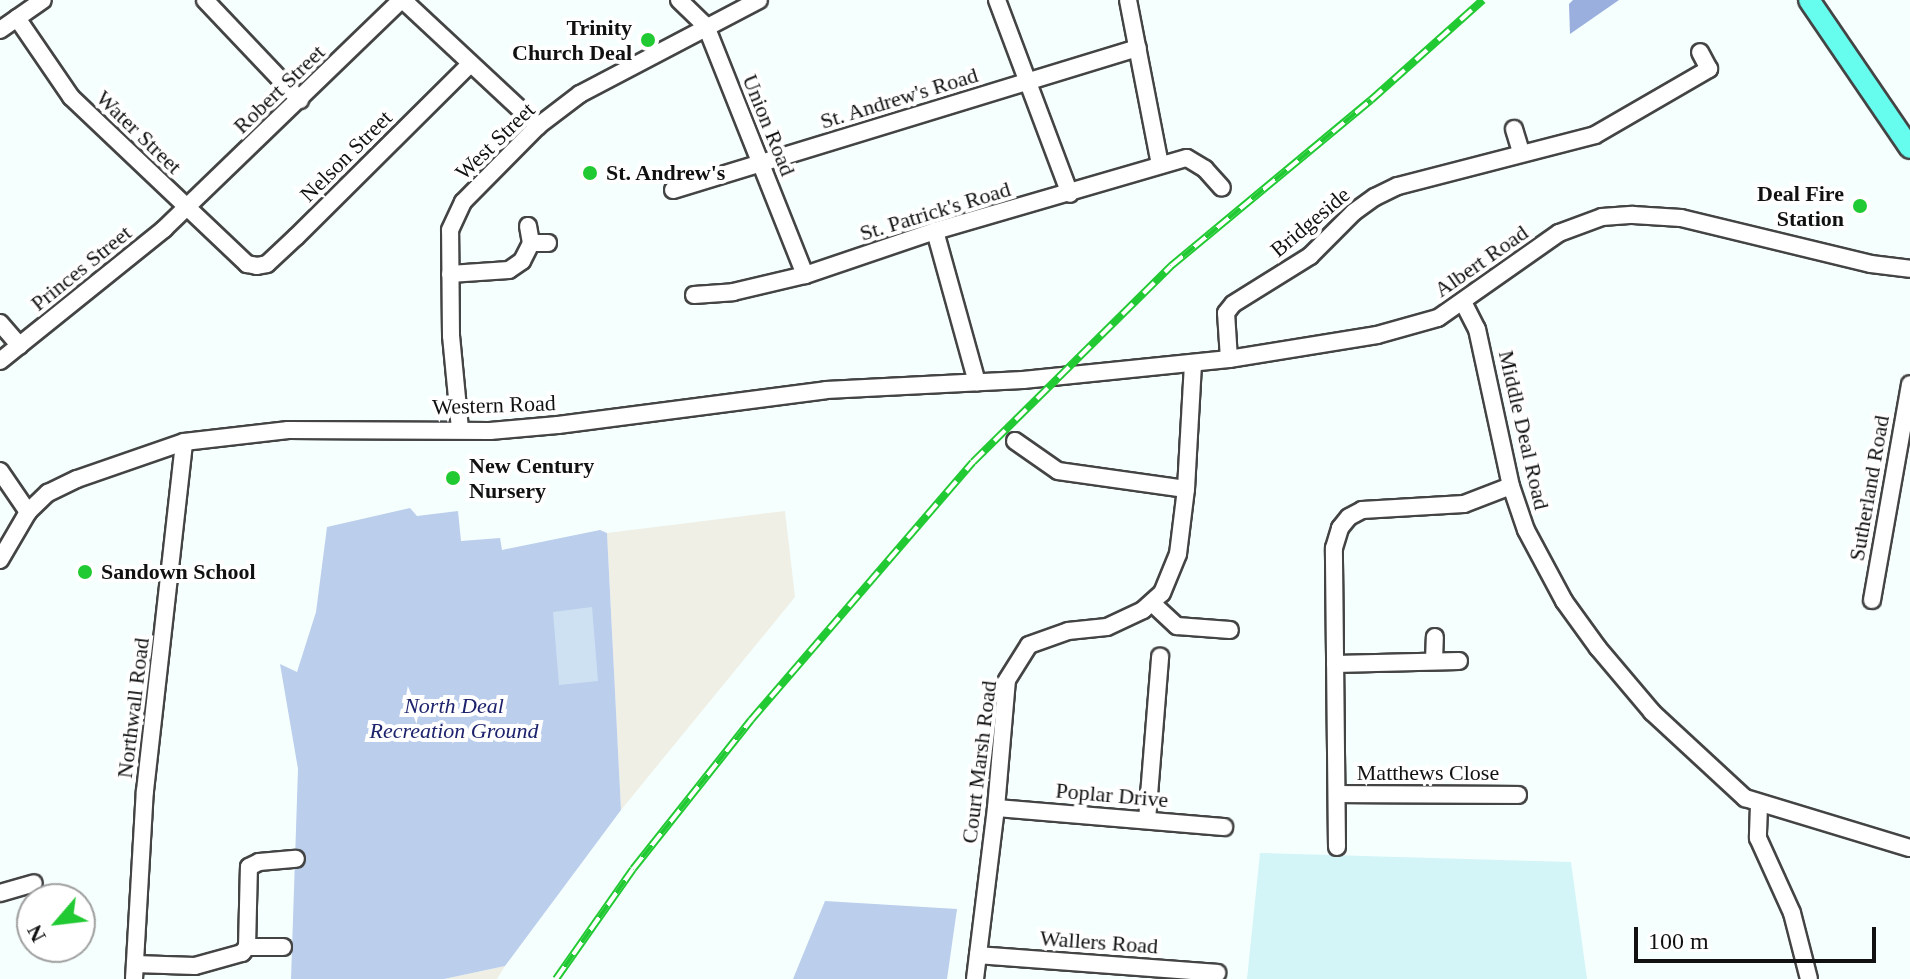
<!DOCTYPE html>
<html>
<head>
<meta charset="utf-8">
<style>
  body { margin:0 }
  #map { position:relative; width:1910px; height:979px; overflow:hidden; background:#f5fffe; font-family:"Times New Roman",serif }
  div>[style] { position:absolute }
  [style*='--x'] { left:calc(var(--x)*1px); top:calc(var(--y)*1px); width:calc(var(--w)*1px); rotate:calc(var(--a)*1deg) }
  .industrial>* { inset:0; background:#efefe6 }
  .farmland>* { inset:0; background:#d3f5f7 }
  .green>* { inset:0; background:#bbceec }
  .forest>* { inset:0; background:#9aafde }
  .pitch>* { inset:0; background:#cee1f3 }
  .roads { filter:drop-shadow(2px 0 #444) drop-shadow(-2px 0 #444) drop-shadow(0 2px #444) drop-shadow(0 -2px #444) }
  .minor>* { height:16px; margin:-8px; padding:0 8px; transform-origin:8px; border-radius:8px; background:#fff }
  .major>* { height:20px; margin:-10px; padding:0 10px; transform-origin:10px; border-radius:10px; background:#67fdee }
  .rail>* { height:8px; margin-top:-4px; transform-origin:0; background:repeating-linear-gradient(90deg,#fff 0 15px,#21c932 0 30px); box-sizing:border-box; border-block:2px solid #21c932 }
  .dots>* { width:22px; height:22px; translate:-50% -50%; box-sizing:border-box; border:4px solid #fff; border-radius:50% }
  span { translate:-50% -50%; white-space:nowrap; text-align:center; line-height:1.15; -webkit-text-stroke:8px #fff; paint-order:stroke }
  .poi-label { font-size:22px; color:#111; font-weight:700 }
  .right { translate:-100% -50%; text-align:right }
  .left { translate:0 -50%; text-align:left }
  .street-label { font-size:22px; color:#111 }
  .park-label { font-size:22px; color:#1d226d; font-style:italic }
  .north { position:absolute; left:16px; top:883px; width:80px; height:80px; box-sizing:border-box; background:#fff; border:2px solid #a0a0a0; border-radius:50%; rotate:242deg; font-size:22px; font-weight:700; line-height:32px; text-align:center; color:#111 }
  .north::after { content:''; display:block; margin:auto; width:28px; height:36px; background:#21c932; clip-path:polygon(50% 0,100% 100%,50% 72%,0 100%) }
  .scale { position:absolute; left:1634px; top:927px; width:242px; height:36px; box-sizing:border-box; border:4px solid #111; border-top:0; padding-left:10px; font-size:24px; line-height:28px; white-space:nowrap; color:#111; -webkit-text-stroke:6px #fff; paint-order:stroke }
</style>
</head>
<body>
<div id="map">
  <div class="industrial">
    <i style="clip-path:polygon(785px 511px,795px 597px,621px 810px,607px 533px)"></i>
    <i style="clip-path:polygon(505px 966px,497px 979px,444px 979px)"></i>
  </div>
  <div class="farmland">
    <i style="clip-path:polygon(1260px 853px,1571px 862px,1587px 979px,1247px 979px)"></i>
  </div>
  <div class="green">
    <i style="clip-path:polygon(410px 508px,417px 516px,458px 511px,461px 541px,500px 538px,502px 550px,600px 530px,607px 533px,621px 810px,505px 966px,444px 979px,291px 979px,298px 769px,280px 664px,297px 672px,316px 612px,327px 527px)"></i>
    <i style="clip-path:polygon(825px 901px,957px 909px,947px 979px,793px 979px)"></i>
  </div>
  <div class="forest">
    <i style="clip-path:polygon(1573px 0,1619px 0,1570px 34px,1569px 4px)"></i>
  </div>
  <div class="pitch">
    <i style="clip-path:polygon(592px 607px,598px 681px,559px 685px,553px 612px)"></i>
  </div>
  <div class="roads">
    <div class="minor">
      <i style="--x:205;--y:0;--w:138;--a:46.5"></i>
      <i style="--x:403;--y:0;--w:185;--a:43"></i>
      <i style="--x:679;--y:0;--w:37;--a:44"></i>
      <i style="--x:706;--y:26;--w:268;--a:68.3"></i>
      <i style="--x:997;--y:0;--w:207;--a:69.4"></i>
      <i style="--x:1128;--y:0;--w:168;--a:79"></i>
      <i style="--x:17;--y:18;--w:96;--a:55.6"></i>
      <i style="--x:71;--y:97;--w:243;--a:43.5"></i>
      <i style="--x:247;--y:264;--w:10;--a:11"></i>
      <i style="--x:257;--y:266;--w:10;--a:-11"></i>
      <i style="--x:267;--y:264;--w:40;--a:-43"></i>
      <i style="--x:296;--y:237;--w:245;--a:-44.8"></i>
      <i style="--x:0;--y:30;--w:52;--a:-34.9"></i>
      <i style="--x:1514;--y:129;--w:24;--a:73"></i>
      <i style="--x:673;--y:190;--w:486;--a:-17"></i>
      <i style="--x:528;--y:226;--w:17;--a:80"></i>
      <i style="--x:531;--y:243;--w:17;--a:0"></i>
      <i style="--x:935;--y:231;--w:157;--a:74.5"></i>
      <i style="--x:450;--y:274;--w:59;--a:-3.9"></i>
      <i style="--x:509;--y:270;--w:16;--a:-35"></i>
      <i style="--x:522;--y:261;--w:20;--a:-63"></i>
      <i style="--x:694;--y:295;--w:39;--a:-4"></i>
      <i style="--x:733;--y:292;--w:74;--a:-13.3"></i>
      <i style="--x:805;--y:275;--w:137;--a:-18.7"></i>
      <i style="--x:935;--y:231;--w:262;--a:-16.2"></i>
      <i style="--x:1187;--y:158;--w:21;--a:31"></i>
      <i style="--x:1205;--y:169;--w:25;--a:48"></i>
      <i style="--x:1463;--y:302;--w:30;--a:63"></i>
      <i style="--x:1477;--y:329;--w:161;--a:77.8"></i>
      <i style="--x:1511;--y:486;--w:46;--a:71.2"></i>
      <i style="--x:1526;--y:530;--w:81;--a:61.8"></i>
      <i style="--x:1564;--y:601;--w:58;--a:54.1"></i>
      <i style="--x:1598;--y:648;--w:84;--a:49.8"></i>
      <i style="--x:1652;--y:712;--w:127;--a:42.8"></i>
      <i style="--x:1745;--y:798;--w:172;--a:16.9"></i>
      <i style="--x:0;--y:323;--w:30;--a:49"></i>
      <i style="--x:1229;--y:359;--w:46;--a:-93.7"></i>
      <i style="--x:1226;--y:313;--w:11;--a:-52"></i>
      <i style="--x:1233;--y:304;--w:91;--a:-31.9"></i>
      <i style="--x:1310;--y:256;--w:62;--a:-45"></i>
      <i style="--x:1354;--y:212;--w:26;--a:-36"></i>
      <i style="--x:1375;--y:197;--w:25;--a:-26"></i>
      <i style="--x:1398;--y:186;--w:203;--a:-14.5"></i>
      <i style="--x:1595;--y:135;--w:132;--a:-30.1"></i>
      <i style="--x:1709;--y:69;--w:19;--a:-118"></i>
      <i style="--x:0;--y:361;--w:211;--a:-38.8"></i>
      <i style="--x:164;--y:229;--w:330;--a:-44"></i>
      <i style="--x:460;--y:429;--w:93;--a:-95.5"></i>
      <i style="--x:451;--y:336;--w:106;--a:-90.5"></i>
      <i style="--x:450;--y:230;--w:31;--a:-65"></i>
      <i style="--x:463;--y:202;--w:107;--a:-45.4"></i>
      <i style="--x:538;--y:126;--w:53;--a:-37.3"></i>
      <i style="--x:580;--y:94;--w:202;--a:-27.7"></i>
      <i style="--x:1015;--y:441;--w:52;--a:34.9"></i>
      <i style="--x:1058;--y:471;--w:129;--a:8"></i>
      <i style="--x:0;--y:471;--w:50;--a:55.7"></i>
      <i style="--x:0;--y:560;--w:56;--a:-59.7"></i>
      <i style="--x:28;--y:512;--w:28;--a:-44"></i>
      <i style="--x:48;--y:493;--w:32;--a:-26"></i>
      <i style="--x:77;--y:479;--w:113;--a:-19.1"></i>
      <i style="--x:184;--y:442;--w:105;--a:-6.6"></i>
      <i style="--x:288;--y:430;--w:202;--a:0.3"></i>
      <i style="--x:490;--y:431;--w:68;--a:-5"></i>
      <i style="--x:558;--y:425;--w:270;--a:-7.4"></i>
      <i style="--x:826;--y:390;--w:197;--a:-2.9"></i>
      <i style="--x:1023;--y:380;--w:207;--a:-5.8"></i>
      <i style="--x:1229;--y:359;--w:150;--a:-9.2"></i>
      <i style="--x:1377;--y:335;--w:63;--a:-15.6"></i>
      <i style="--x:1438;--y:318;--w:148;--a:-35.1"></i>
      <i style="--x:1559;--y:233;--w:46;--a:-20.4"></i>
      <i style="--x:1602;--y:217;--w:31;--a:-4"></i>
      <i style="--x:1633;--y:215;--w:48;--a:3.6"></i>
      <i style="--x:1681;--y:218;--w:195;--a:13.6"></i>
      <i style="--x:1871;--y:264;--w:39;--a:7"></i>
      <i style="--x:1872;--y:600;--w:219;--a:-80"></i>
      <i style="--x:1152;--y:603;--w:34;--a:43"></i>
      <i style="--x:1177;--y:626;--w:53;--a:4.3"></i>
      <i style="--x:1434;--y:661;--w:24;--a:-88"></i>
      <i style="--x:1335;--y:664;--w:124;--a:-1.4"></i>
      <i style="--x:1337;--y:794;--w:181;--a:0.3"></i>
      <i style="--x:1759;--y:805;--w:33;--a:92"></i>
      <i style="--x:1758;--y:838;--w:82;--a:65.6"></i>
      <i style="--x:1792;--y:913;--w:68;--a:75.6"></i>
      <i style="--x:996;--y:808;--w:229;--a:4.8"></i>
      <i style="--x:1147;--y:820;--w:164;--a:-85.4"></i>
      <i style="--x:1337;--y:847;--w:299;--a:-90.6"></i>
      <i style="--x:1334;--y:548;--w:21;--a:-73"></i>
      <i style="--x:1340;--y:528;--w:14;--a:-51"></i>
      <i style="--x:1349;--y:517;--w:15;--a:-28"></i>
      <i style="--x:1362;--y:510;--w:102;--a:-3.4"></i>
      <i style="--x:1464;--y:504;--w:50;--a:-21"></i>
      <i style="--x:0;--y:893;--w:35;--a:-16"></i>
      <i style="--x:247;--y:947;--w:36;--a:0"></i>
      <i style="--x:978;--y:955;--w:240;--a:4.3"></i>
      <i style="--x:135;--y:964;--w:60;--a:1.9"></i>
      <i style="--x:195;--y:966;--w:49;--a:-15.5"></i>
      <i style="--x:242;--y:953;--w:8;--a:-50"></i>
      <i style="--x:247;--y:947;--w:80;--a:-88.6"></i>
      <i style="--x:249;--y:867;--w:11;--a:-27"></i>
      <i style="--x:259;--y:862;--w:37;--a:-5"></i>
      <i style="--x:134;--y:979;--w:188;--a:-86.7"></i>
      <i style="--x:145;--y:791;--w:351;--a:-83.6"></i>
      <i style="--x:975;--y:979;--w:172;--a:-83"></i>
      <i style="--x:996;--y:808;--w:128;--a:-85.1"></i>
      <i style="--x:1007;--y:680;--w:41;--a:-57.8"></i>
      <i style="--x:1029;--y:645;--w:41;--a:-19.7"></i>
      <i style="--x:1068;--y:631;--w:39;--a:-6"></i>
      <i style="--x:1107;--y:627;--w:40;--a:-25"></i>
      <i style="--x:1143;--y:610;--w:25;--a:-42"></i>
      <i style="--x:1162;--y:593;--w:42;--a:-67.7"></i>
      <i style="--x:1178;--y:554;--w:65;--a:-83"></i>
      <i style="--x:1186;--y:489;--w:124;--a:-86.8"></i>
    </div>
    <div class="major">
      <i style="--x:1809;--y:0;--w:179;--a:55.7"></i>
    </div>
  </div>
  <div class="rail">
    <i style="--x:556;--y:979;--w:134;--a:-55"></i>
    <i style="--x:633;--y:869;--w:190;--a:-51.6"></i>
    <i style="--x:751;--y:720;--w:340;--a:-49.3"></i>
    <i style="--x:973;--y:462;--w:279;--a:-44.7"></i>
    <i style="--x:1171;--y:266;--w:260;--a:-39.7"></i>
    <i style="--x:1371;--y:100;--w:150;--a:-41.8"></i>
  </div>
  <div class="dots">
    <i style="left:648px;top:40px;background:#21c932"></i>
    <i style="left:590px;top:173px;background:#21c932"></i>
    <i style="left:1860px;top:206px;background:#21c932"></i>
    <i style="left:453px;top:478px;background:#21c932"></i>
    <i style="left:85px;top:572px;background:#21c932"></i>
  </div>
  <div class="poi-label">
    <span class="right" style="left:632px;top:40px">Trinity<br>Church Deal</span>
    <span class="left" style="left:606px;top:173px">St. Andrew's</span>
    <span class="right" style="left:1844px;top:206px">Deal Fire<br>Station</span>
    <span class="left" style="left:469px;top:478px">New Century<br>Nursery</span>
    <span class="left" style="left:101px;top:572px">Sandown School</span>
  </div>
  <div class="street-label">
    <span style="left:279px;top:89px;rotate:-44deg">Robert Street</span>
    <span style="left:899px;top:98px;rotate:-17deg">St. Andrew's Road</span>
    <span style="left:769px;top:125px;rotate:68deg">Union Road</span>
    <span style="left:139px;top:132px;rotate:44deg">Water Street</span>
    <span style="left:495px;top:141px;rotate:-44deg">West Street</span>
    <span style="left:346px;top:156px;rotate:-45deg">Nelson Street</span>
    <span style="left:935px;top:211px;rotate:-17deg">St. Patrick's Road</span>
    <span style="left:1310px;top:222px;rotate:-40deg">Bridgeside</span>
    <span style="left:1481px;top:261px;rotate:-35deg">Albert Road</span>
    <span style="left:81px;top:268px;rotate:-39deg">Princes Street</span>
    <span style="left:494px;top:405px;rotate:-2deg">Western Road</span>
    <span style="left:1524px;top:430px;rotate:77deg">Middle Deal Road</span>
    <span style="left:1869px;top:488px;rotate:-80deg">Sutherland Road</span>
    <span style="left:133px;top:708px;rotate:-83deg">Northwall Road</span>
    <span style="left:979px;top:762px;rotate:-83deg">Court Marsh Road</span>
    <span style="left:1428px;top:773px">Matthews Close</span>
    <span style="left:1112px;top:795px;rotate:5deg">Poplar Drive</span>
    <span style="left:1099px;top:942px;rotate:4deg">Wallers Road</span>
  </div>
  <div class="park-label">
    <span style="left:454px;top:718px">North Deal<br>Recreation Ground</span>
  </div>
  <div class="north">N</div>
  <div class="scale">100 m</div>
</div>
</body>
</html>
